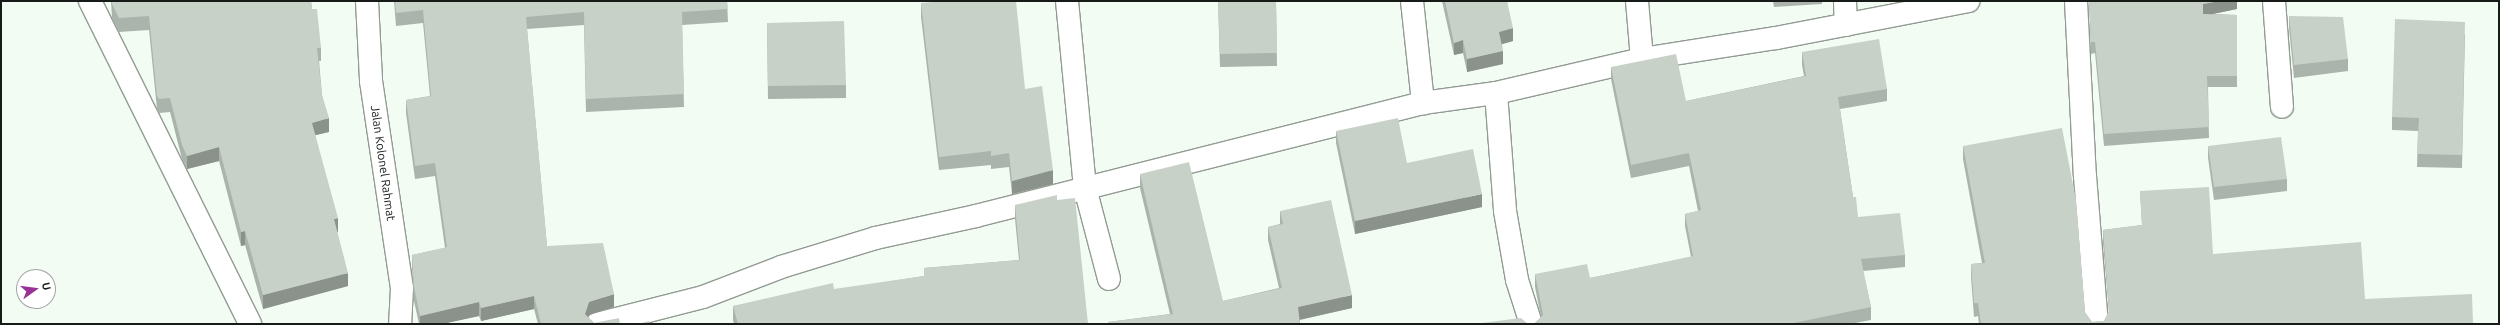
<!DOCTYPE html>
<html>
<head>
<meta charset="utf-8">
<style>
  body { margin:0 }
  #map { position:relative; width:2500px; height:325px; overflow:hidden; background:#f2fcf3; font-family:Ubuntu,sans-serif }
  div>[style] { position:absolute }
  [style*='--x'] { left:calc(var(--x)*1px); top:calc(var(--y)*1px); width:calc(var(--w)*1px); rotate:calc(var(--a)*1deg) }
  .roads { filter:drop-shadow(1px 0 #929b93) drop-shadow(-1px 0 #929b93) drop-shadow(0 1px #929b93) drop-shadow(0 -1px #929b93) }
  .minor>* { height:22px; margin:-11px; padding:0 11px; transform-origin:11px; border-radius:11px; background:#fff }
  .wall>* { inset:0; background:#abb4ac }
  .shaded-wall>* { inset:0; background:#8b928c }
  .building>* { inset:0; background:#c7d1c8 }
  span { translate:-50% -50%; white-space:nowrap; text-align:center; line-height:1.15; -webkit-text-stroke:3.5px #fff; paint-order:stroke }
  .street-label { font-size:12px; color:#171b18 }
  .frame { position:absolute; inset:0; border:2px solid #171b18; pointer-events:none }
  .north { position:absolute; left:16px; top:269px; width:40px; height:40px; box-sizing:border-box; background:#fff; border:1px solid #a2a4a3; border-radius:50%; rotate:76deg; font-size:11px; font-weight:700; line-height:16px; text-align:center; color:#171b18 }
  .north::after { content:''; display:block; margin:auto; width:14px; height:18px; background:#983296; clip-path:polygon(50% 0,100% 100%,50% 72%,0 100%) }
</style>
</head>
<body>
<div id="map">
  <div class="roads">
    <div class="minor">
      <i style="--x:90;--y:1;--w:360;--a:63.6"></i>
      <i style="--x:367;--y:1;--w:80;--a:87.1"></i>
      <i style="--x:371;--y:81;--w:209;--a:81.5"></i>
      <i style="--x:402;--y:288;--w:36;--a:93"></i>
      <i style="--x:1067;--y:1;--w:188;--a:84.5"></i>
      <i style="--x:1085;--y:188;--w:94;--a:75.2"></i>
      <i style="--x:1412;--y:1;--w:103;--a:83.8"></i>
      <i style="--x:1637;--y:1;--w:58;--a:85.1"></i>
      <i style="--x:1845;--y:1;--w:24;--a:88"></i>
      <i style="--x:2076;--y:1;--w:175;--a:87.1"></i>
      <i style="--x:2085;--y:176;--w:148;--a:85.4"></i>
      <i style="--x:2274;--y:1;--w:106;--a:85.7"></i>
      <i style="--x:1496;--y:93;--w:118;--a:85.6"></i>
      <i style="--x:1505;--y:211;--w:70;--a:80.1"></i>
      <i style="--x:1517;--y:280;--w:46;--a:72.3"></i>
      <i style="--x:597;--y:324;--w:109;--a:-14.3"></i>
      <i style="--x:703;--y:297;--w:84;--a:-21"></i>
      <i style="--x:781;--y:267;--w:99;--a:-17"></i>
      <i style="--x:876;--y:238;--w:102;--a:-12.4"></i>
      <i style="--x:976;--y:216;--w:461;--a:-14.2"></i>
      <i style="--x:1423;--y:103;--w:74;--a:-7.8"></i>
      <i style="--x:1496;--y:93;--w:150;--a:-13.1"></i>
      <i style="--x:1642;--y:59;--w:136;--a:-8.9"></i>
      <i style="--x:1776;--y:38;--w:196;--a:-10.9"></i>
    </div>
  </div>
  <div class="wall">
    <i style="clip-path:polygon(111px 1px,311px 1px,312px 9px,321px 48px,321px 61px,319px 61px,322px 95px,329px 132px,315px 135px,338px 232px,337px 232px,348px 286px,263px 309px,245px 245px,241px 246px,219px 161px,187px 169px,182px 159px,170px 112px,159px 113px,157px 109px,149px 30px,119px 32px,112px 18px)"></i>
    <i style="clip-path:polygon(394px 1px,727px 1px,728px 22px,682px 25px,684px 107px,586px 112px,584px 25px,527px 29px,547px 246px,614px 307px,589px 315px,588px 317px,594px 323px,620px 324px,538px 324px,534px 309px,481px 321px,479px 316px,442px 324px,419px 324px,414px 301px,412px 268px,412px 255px,445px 248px,435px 176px,415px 179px,406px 113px,406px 100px,430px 96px,423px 23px,396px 26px)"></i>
    <i style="clip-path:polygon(1218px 1px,1276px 1px,1277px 66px,1220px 67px)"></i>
    <i style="clip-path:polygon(1442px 1px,1507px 1px,1513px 41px,1502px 44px,1503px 64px,1467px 72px,1463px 53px,1454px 55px)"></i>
    <i style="clip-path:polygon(1773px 1px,1822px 1px,1822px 4px,1774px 7px)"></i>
    <i style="clip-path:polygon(2089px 1px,2237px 1px,2237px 9px,2213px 14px,2237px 15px,2237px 87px,2208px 87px,2209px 138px,2104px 146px,2095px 53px,2091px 54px)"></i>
    <i style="clip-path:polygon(921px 3px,1025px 89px,1053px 184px,1012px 194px,1009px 167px,991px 169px,991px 165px,939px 170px,921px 17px)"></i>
    <i style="clip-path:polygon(2289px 16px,2348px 59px,2348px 71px,2294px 78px,2289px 28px)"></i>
    <i style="clip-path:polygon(767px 23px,846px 85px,846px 98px,768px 99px)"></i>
    <i style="clip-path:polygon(2465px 34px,2462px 168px,2417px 167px,2418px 131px,2392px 130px,2392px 117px)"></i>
    <i style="clip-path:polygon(1802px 52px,1887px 89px,1887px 101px,1840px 109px,1853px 197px,1858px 217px,1905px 255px,1905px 267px,1863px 271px,1871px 307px,1871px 320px,1850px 324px,1474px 324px,1535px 323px,1541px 317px,1535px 287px,1535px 274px,1590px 278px,1691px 257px,1685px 226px,1685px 214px,1698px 211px,1689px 166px,1631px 178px,1611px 79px,1611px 67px,1686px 101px,1804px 76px,1802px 65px)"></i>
    <i style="clip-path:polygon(1336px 131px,1407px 163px,1482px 207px,1355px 234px,1336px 143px)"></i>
    <i style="clip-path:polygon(1963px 146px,2092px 322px,2104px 321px,2109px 312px,2103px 243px,2103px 230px,2142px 225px,2140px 191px,2213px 254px,2365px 299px,2473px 324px,1979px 324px,1978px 316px,1974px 317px,1971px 277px,1971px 264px,1982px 263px,1963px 159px)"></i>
    <i style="clip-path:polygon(2208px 146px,2287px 179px,2287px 191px,2214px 200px,2208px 158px)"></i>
    <i style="clip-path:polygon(1140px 174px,1223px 301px,1279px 288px,1268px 240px,1268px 227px,1280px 224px,1280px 211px,1352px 308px,1300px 320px,1300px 324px,1108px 324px,1108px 322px,1170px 314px,1140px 188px)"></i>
    <i style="clip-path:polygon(1057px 200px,1088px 324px,734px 324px,733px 320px,733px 306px,924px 276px,924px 268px,1019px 260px,1015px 219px,1015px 205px)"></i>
  </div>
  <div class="shaded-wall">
    <i style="clip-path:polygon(2219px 1px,2237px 1px,2237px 9px,2203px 16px,2203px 4px)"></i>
    <i style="clip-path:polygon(1513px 28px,1513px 41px,1499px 45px,1499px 32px)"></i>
    <i style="clip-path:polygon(1463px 40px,1463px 53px,1454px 55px,1454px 43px)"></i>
    <i style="clip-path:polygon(1503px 51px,1503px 64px,1467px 72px,1467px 59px)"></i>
    <i style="clip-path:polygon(329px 118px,329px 132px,312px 136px,312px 123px)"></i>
    <i style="clip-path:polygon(219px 147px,219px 161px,187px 169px,187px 156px)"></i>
    <i style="clip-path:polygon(1053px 170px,1053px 184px,1012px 194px,1012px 181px)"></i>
    <i style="clip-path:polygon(1482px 194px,1482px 207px,1355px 234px,1355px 221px)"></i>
    <i style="clip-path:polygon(338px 218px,338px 232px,334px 233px,334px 219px)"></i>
    <i style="clip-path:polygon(245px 231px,245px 245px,241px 246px,241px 232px)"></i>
    <i style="clip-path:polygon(348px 273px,348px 286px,263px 309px,263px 295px)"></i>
    <i style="clip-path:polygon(614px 294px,614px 307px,589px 315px,586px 324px,585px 314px,589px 302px)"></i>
    <i style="clip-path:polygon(1352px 295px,1352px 308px,1298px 320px,1298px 307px)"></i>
    <i style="clip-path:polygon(534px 296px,534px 309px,481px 321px,481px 308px)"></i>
    <i style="clip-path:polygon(479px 302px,479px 316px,442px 324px,420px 324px,420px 316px)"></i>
  </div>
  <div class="building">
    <i style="clip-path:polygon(112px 1px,311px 1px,312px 9px,317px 9px,321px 48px,317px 48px,322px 95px,329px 118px,312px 123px,338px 218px,334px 219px,348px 273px,263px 295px,245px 231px,241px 232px,219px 147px,187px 156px,182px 145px,170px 98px,159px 99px,157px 96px,149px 16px,119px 18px,112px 4px)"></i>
    <i style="clip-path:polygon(395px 1px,727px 1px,728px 9px,682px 12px,684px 94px,586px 99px,584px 12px,526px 17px,547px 246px,603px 243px,614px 294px,589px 302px,585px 314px,594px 323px,619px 318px,620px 324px,541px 324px,534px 296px,481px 308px,479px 302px,420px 316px,414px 287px,412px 255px,447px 247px,435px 163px,415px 166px,406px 100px,431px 96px,423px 10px,396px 13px)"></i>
    <i style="clip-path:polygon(943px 1px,1016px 1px,1025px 89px,1042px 86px,1053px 170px,1012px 181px,1009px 153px,991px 156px,991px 151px,939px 157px,921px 3px)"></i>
    <i style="clip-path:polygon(1218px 1px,1276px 1px,1277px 53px,1220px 54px)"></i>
    <i style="clip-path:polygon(1445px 1px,1507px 1px,1513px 28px,1499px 32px,1503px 51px,1467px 59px,1463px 40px,1454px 43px)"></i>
    <i style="clip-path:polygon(2089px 1px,2219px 1px,2203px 4px,2203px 14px,2237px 15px,2237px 76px,2207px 76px,2209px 127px,2104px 134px,2095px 42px,2091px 42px)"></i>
    <i style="clip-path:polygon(2289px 16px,2343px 17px,2348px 59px,2294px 65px)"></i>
    <i style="clip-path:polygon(2395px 19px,2465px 22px,2462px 155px,2417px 154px,2419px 118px,2392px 117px)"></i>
    <i style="clip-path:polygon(844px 21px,846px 85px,768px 86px,767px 23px)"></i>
    <i style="clip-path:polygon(1879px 39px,1887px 89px,1838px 97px,1853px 197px,1856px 197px,1858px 217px,1900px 213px,1905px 255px,1861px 259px,1871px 307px,1789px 324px,1474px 324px,1521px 318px,1528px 324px,1535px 323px,1543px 315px,1535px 274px,1587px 264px,1590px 278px,1693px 256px,1685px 214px,1701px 210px,1689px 153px,1631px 165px,1611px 67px,1676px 54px,1686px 101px,1806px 76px,1802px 52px)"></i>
    <i style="clip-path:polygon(1398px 118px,1407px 163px,1473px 149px,1482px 194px,1355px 221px,1336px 131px)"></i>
    <i style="clip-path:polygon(2062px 128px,2076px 200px,2085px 312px,2092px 322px,2104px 321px,2109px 310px,2103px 230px,2142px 225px,2140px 191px,2209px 187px,2213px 254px,2361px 242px,2365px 299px,2472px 294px,2473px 324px,1981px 324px,1978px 303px,1974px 303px,1971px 264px,1985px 263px,1963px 146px)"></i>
    <i style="clip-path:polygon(2281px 137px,2287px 179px,2214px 187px,2208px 146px)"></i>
    <i style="clip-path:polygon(1189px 162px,1223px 301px,1282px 288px,1268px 227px,1283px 224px,1280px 211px,1331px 200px,1352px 295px,1298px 307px,1300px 324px,1108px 324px,1108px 322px,1173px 314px,1140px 174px)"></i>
    <i style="clip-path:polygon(1057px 195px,1057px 200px,1075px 198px,1088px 324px,738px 324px,733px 306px,833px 283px,834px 289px,924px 276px,924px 268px,1020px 260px,1015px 205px)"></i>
    <i style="clip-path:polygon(649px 321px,649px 324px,638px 324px)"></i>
  </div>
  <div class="street-label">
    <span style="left:383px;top:163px;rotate:82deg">Jalan Kolonel Rahmat</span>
  </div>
  <div class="frame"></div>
  <div class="north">U</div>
</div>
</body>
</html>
